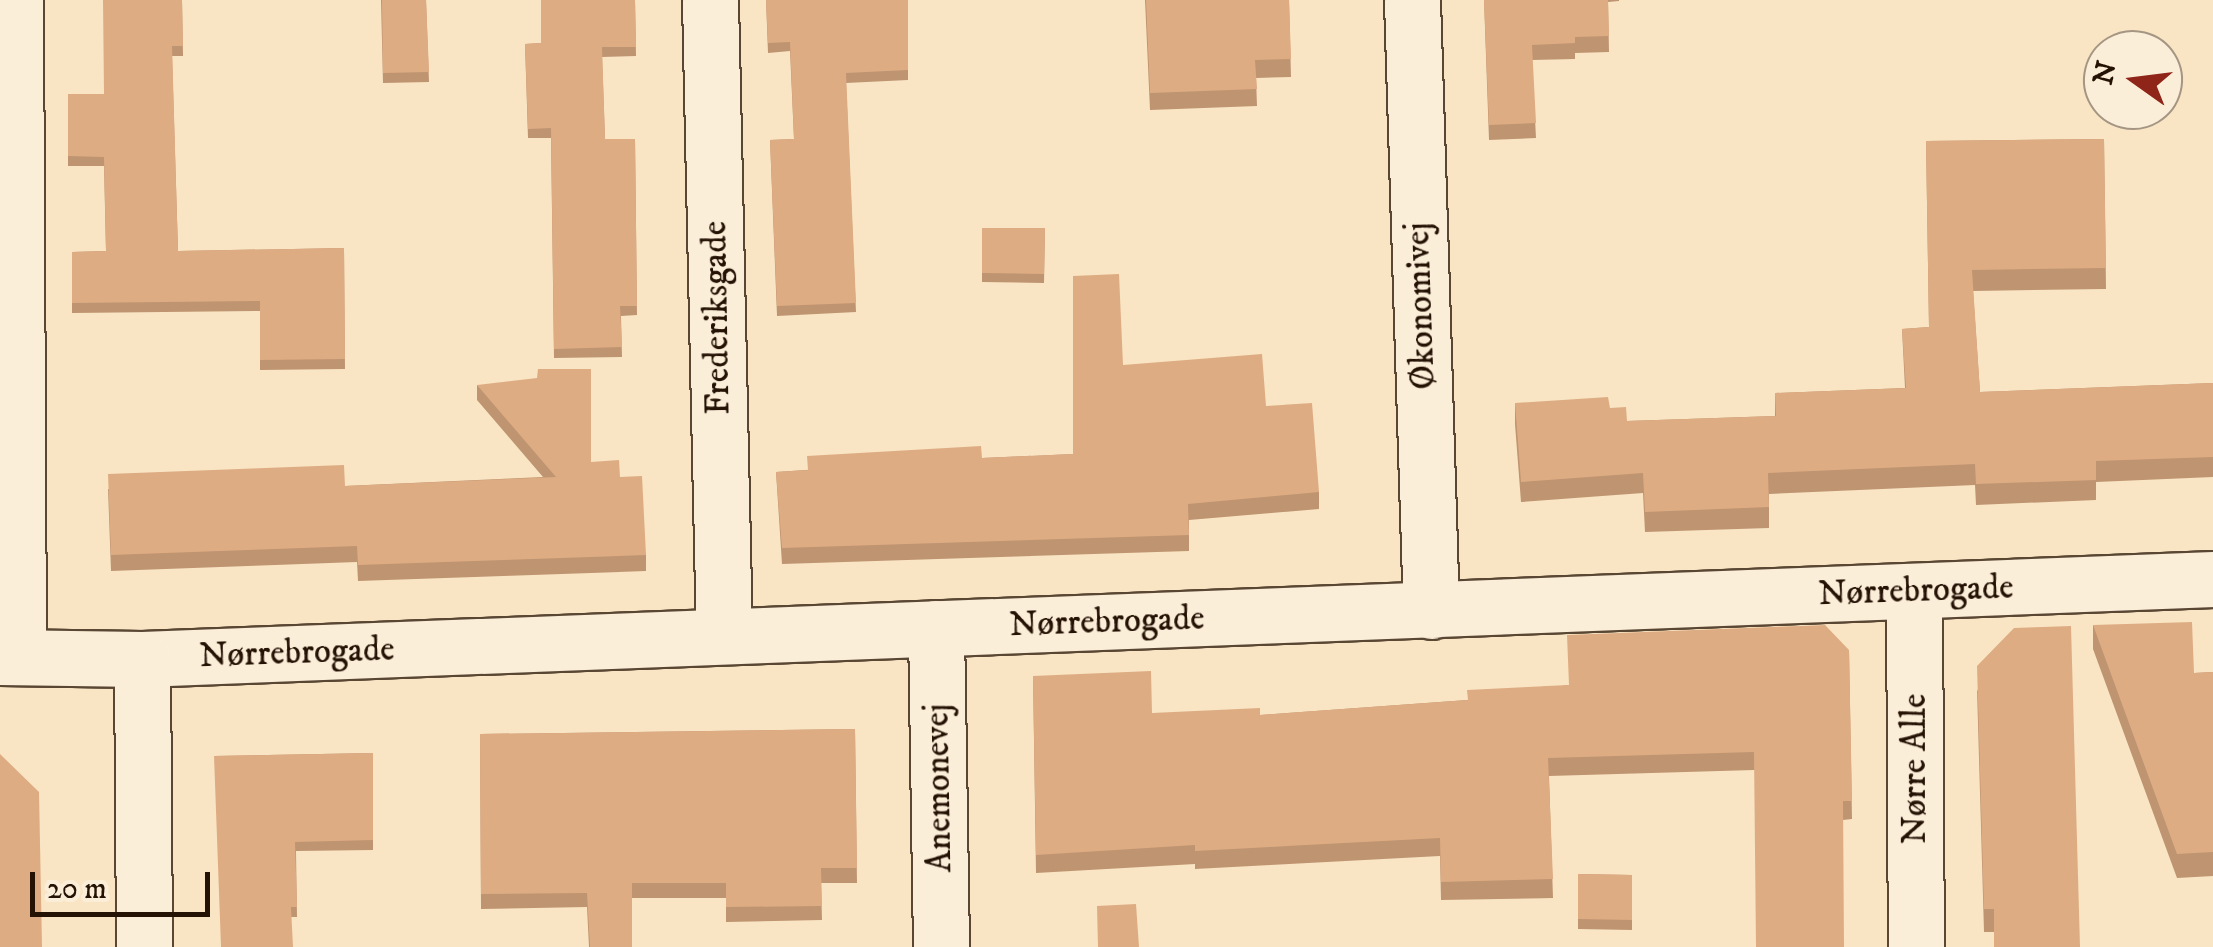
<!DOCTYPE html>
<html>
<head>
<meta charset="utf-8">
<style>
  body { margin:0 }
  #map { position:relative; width:2213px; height:947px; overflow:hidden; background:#f9e5c4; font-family:"IM FELL DW Pica",serif }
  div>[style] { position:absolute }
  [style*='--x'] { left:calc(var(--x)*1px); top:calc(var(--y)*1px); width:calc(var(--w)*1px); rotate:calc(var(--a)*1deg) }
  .roads { filter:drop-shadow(2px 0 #594734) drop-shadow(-2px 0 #594734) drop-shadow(0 2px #594734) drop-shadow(0 -2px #594734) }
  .minor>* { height:55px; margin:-27.5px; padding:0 27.5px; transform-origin:27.5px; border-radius:27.5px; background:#fbeed9 }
  .wall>* { inset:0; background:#bf9471 }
  .building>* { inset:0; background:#deac83 }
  span { translate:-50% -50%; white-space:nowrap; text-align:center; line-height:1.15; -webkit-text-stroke:8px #fbeed9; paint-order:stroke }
  .street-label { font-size:35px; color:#241204 }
  .north { position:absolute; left:2083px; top:30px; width:100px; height:100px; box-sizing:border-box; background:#fbeed9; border:2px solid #a59684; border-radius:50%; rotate:284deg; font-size:28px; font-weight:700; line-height:40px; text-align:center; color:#241204 }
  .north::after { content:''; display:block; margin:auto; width:35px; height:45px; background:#8f2418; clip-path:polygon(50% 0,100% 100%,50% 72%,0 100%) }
  .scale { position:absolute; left:30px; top:872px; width:180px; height:45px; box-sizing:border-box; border:5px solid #241204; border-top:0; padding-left:12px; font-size:30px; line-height:35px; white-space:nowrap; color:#241204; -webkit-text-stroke:8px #fbeed9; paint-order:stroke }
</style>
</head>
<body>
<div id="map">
  <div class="roads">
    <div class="minor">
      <i style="--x:15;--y:0;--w:657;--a:89.74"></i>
      <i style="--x:710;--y:0;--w:636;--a:88.74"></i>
      <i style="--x:1412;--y:0;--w:611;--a:88.22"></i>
      <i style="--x:1914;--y:591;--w:356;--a:89.7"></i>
      <i style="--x:936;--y:628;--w:319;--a:89.1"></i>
      <i style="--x:0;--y:657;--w:142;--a:0.8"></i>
      <i style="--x:142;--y:659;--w:2073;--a:-2.21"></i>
      <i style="--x:142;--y:659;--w:288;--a:89.6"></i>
    </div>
  </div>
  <div class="wall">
    <i style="clip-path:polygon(182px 0,183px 56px,172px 56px,178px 251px,344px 248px,345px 369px,260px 370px,260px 311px,72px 313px,72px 252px,106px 251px,104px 166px,68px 166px,68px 94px,104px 94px)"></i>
    <i style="clip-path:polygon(381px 0,426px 0,429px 82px,383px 83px)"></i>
    <i style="clip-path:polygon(635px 0,636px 56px,602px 57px,605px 139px,635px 139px,637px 315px,621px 316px,622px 357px,554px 358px,551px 138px,528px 138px,525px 44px,541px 43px)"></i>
    <i style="clip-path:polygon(766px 0,908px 0,908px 80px,846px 83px,856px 312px,777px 316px,770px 140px,794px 139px,790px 51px,768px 53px)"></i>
    <i style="clip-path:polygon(1145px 0,1289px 0,1291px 77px,1256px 78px,1257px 106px,1150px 110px)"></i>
    <i style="clip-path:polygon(1484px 0,1619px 0,1619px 1px,1608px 2px,1609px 52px,1575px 53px,1575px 59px,1532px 60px,1536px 138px,1489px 140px)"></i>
    <i style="clip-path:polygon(2104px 139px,2106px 289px,1973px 291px,1980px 392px,2213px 383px,2213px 477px,2096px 482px,2096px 500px,1976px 505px,1975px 485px,1769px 494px,1769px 528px,1645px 532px,1643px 493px,1521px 502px,1515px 424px,1515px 403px,1610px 408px,1627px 421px,1775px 416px,1775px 393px,1905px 388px,1902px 329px,1929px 327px,1926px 141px)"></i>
    <i style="clip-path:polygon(982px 228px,1045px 228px,1044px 283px,982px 282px)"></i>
    <i style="clip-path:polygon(1123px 365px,1266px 406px,1319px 492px,1319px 509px,1189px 520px,1189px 551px,782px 564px,776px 472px,982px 458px,1073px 454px)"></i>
    <i style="clip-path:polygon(477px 385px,591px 462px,620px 477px,646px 555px,646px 571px,358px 581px,357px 562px,111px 571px,108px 489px,345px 486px,543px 477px,477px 400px)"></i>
    <i style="clip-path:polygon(2093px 625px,2194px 673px,2213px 672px,2213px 876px,2177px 878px,2093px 649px)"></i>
    <i style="clip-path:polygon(1849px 650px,1852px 819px,1843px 820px,1754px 770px,1549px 776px,1553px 898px,1441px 900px,1440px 856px,1195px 869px,1195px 864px,1036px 873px,1033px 676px,1152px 713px,1260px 715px,1467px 700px,1568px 685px)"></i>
    <i style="clip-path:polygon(1977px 689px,2080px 947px,1994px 932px,1984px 932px)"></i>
    <i style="clip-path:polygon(855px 729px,857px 883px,821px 883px,822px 920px,726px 922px,726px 898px,632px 898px,632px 947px,589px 947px,587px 907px,481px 909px,480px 734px)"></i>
    <i style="clip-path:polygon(373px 753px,373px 850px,296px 851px,297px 917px,291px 917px,214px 756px)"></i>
    <i style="clip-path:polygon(1578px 874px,1632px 875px,1632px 930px,1578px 929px)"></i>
  </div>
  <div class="building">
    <i style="clip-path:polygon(103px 0,182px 0,183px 46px,172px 46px,178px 251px,344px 248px,345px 359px,260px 360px,260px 301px,72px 303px,72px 252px,106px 251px,104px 157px,68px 156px,68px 94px,104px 94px)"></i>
    <i style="clip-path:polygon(382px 0,426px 0,429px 72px,383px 73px)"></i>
    <i style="clip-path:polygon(541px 0,635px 0,636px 47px,602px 47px,605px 139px,635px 139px,637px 306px,620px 306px,622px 347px,554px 349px,551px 128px,528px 129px,525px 44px,541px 43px)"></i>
    <i style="clip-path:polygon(766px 0,908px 0,908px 70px,846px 73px,856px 303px,777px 306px,770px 140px,794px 139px,790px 42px,768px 43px)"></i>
    <i style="clip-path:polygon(1146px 0,1289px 0,1291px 59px,1255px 60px,1257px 89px,1150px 93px)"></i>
    <i style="clip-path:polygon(1484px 0,1608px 0,1609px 36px,1575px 37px,1575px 43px,1532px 45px,1536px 123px,1489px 125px)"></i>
    <i style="clip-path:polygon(2104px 139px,2106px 268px,1972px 270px,1980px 392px,2213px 383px,2213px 457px,2096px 461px,2096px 480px,1976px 484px,1975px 464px,1768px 473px,1769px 507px,1645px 512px,1643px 473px,1521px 482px,1515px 403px,1608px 397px,1610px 408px,1626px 407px,1627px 421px,1776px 416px,1775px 393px,1906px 388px,1902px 329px,1929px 327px,1926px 141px)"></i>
    <i style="clip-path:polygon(982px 228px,1045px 228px,1044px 274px,982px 273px)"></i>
    <i style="clip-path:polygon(1119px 274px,1123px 365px,1262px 354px,1266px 406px,1312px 403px,1319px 492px,1188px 504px,1189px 535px,782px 548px,776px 472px,808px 470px,807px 456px,981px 446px,982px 458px,1073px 454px,1073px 276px)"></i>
    <i style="clip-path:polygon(538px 369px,591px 369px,591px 462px,619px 460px,620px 477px,642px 476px,646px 555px,358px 565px,357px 546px,111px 555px,108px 474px,344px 465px,345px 486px,556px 477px,477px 385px,537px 378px)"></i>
    <i style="clip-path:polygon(2192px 622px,2194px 673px,2213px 672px,2213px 852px,2177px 854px,2093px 625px)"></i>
    <i style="clip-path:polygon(1825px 625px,1849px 650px,1852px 801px,1843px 801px,1844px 947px,1756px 947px,1754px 752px,1548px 758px,1553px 879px,1441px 882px,1440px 838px,1195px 851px,1195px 845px,1036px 855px,1033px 676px,1151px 671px,1152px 713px,1260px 708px,1260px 715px,1468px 700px,1467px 690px,1569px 685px,1567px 635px)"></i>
    <i style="clip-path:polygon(2071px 626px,2080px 947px,1994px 947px,1994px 909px,1984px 909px,1977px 666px,2014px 628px)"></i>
    <i style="clip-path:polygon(855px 729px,857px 868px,821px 868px,822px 906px,726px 907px,726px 883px,632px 883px,632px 947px,590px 947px,587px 893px,481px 894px,480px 734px)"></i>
    <i style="clip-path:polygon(373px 753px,373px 840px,295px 842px,297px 907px,291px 907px,293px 947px,221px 947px,214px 756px)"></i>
    <i style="clip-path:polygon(0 754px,39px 792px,42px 947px,0 947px)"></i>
    <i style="clip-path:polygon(1578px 874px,1632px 875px,1632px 920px,1578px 919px)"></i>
    <i style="clip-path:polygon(1136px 904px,1139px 947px,1098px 947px,1097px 906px)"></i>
  </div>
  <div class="street-label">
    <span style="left:1421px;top:306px;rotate:-92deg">Økonomivej</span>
    <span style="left:717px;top:318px;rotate:-91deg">Frederiksgade</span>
    <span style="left:1916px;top:591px;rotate:-2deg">Nørrebrogade</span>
    <span style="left:1107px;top:622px;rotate:-2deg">Nørrebrogade</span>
    <span style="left:297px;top:653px;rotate:-2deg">Nørrebrogade</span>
    <span style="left:1915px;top:769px;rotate:-90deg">Nørre Alle</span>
    <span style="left:939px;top:788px;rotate:-91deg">Anemonevej</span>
  </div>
  <div class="north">N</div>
  <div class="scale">20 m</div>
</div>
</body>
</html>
